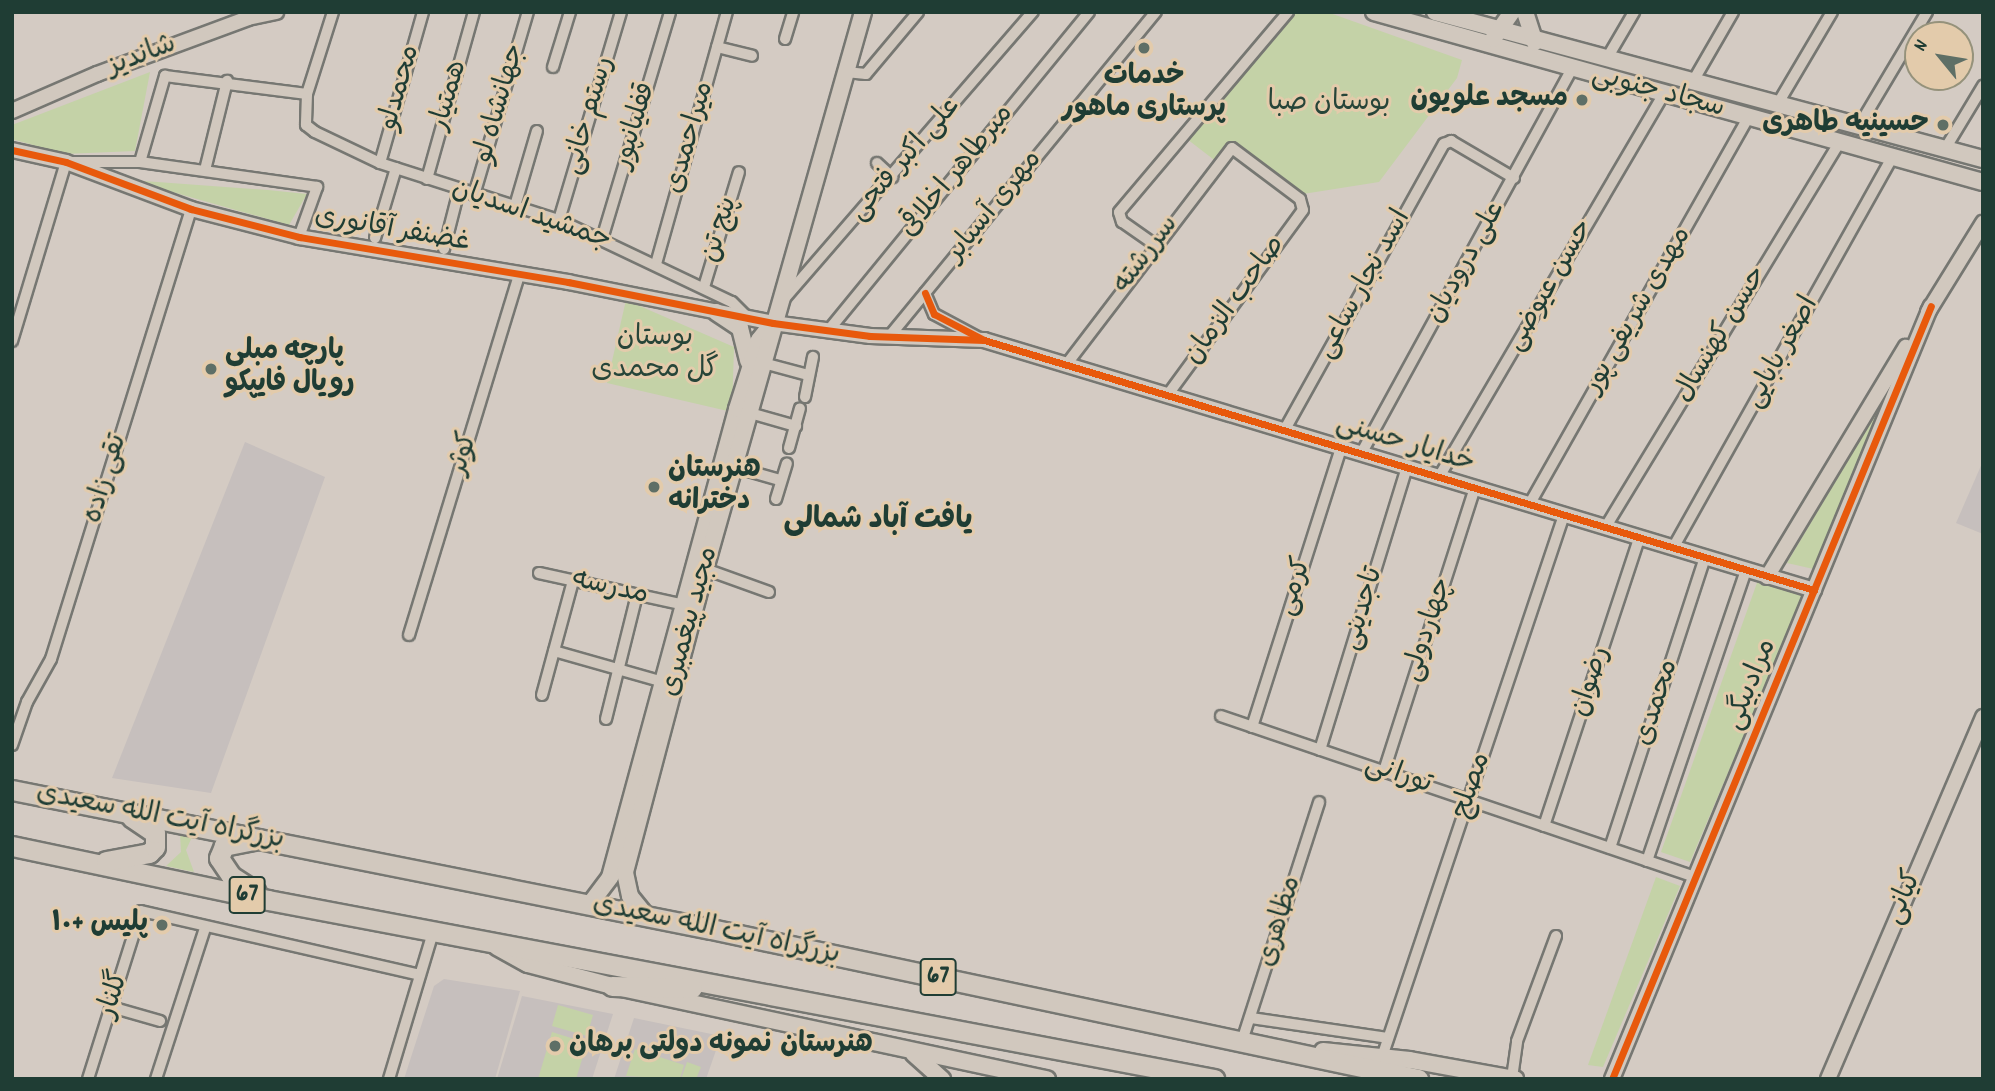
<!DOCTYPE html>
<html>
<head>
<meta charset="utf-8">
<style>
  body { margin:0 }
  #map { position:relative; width:1995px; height:1091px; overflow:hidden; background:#d4cbc3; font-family:Dekko,"Playpen Sans Arabic",sans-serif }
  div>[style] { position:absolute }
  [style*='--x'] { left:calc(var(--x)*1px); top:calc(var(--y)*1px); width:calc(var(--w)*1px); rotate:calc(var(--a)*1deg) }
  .built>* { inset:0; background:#c6bfbd }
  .green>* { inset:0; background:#c4d2a7 }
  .roads { filter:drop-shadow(2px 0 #767772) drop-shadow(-2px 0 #767772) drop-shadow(0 2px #767772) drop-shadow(0 -2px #767772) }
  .minor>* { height:10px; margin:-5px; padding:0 5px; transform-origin:5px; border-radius:5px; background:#d1c8be }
  .tertiary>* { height:14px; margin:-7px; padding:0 7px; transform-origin:7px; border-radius:7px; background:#d1c8be }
  .secondary>* { height:16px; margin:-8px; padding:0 8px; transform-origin:8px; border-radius:8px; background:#d1c8be }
  .trunk>* { height:19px; margin:-9.5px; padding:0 9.5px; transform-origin:9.5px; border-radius:9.5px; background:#d1c8be }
  .cycleway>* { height:7px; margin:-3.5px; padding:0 3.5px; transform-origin:3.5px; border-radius:3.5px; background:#e8590c }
  .dots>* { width:19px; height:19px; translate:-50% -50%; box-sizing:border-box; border:4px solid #e3cbab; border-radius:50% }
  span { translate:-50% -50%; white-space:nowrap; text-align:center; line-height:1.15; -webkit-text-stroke:6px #e3cbab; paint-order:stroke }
  .shield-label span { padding:2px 5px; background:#e3cbab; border:2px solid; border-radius:5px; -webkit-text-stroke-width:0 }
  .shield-label { font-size:26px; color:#1f3d34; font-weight:700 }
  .street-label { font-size:28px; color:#1f3d34 }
  .poi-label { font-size:28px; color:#1f3d34; font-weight:700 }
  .right { translate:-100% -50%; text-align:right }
  .left { translate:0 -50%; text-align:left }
  .park-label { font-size:28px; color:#274539 }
  .neighbourhood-label { font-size:30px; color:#1f3d34; font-weight:700 }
  .frame { position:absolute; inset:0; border:14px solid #1f3d34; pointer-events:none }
  .north { position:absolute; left:1904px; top:21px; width:70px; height:70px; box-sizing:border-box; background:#e3cbab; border:2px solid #95927b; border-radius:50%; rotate:300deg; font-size:19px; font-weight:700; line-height:28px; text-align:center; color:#1f3d34 }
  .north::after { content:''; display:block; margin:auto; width:24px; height:32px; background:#5e6f66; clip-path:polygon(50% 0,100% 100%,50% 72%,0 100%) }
</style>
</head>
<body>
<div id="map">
  <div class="built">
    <i style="clip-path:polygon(245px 442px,325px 477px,211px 793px,112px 778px)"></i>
    <i style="clip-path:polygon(1983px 461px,1983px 534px,1956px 523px)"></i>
    <i style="clip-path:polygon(444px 979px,520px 991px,495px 1079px,404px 1079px,434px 986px)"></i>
    <i style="clip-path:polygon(522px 996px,613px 1014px,592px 1079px,497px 1079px)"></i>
    <i style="clip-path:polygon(634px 1018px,721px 1036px,706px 1079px,614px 1079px)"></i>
  </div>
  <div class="green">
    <i style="clip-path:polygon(1295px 12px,1327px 12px,1462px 60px,1457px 78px,1379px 182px,1303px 194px,1238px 148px,1222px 166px,1187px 139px)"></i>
    <i style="clip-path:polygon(150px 72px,135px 151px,64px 154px,12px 139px,12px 125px)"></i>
    <i style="clip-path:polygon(130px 180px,268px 190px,307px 194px,289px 225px)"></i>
    <i style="clip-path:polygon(626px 300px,734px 347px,732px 412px,607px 383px)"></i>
    <i style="clip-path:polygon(1898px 375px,1818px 570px,1787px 563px)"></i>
    <i style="clip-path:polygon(1758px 580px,1803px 596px,1690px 862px,1661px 852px)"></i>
    <i style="clip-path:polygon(180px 833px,193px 835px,186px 850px,194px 872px,166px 866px,181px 852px)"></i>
    <i style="clip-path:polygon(1656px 877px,1680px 886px,1603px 1067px,1588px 1065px)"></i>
    <i style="clip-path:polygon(558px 1005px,593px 1015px,587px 1036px,552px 1026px)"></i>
    <i style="clip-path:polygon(552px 1032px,587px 1043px,576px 1079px,538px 1079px)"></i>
    <i style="clip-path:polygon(635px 1049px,684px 1065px,680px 1079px,626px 1076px)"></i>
    <i style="clip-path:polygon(687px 1062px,701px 1067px,696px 1079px,681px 1079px)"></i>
  </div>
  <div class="roads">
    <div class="minor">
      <i style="--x:333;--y:12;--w:86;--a:107.6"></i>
      <i style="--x:307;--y:94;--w:31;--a:92"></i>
      <i style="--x:306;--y:125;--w:11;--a:38"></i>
      <i style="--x:315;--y:132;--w:72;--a:25.5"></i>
      <i style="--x:380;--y:163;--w:188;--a:17.7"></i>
      <i style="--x:559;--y:220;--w:191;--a:25.4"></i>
      <i style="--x:732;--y:302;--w:24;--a:45"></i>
      <i style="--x:785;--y:39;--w:28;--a:-73"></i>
      <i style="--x:717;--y:47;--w:36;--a:14"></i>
      <i style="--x:1606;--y:60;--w:56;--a:-59.7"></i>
      <i style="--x:553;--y:67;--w:58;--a:-72.8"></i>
      <i style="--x:846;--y:72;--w:20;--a:6"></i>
      <i style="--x:866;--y:74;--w:81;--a:-50"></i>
      <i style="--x:1692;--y:83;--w:82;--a:-60"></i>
      <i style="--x:1777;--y:105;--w:108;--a:-59.4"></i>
      <i style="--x:1859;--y:126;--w:133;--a:-59.2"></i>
      <i style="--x:1945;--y:149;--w:74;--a:-58.9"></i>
      <i style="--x:140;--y:162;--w:90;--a:-73.8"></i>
      <i style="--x:165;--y:76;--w:143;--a:7.2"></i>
      <i style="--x:380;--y:163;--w:157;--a:-74.1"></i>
      <i style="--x:877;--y:163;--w:21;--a:43"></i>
      <i style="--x:205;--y:170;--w:92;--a:-76.1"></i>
      <i style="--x:427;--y:179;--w:173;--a:-74.3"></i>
      <i style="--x:474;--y:195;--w:191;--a:-73.6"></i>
      <i style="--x:515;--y:206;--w:78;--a:-73.7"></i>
      <i style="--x:559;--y:220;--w:217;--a:-73.4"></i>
      <i style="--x:375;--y:238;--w:73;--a:-73.3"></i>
      <i style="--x:602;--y:239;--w:237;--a:-73.3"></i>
      <i style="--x:1154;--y:244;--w:39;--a:-145"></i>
      <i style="--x:1122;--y:222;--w:10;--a:-107"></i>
      <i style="--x:1119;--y:212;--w:262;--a:-49.8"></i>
      <i style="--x:444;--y:249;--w:61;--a:-75.7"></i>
      <i style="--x:656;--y:264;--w:262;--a:-74.3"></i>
      <i style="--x:704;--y:287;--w:120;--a:-73.1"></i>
      <i style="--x:925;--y:293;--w:23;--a:67"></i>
      <i style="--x:934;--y:314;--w:51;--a:28.1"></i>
      <i style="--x:784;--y:299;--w:380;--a:-49.1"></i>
      <i style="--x:828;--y:331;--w:412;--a:-50.7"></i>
      <i style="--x:888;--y:338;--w:422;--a:-50.6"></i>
      <i style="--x:12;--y:341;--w:187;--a:-73.2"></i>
      <i style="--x:66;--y:162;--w:74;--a:0"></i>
      <i style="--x:140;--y:162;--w:179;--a:8"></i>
      <i style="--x:317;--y:187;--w:53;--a:109.8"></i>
      <i style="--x:767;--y:364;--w:42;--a:15"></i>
      <i style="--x:1066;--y:365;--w:273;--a:-52.6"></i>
      <i style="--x:1232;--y:148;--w:85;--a:36.9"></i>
      <i style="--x:1300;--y:199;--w:11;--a:75"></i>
      <i style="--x:1303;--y:210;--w:230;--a:126.2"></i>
      <i style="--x:805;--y:397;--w:41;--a:-78.7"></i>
      <i style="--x:750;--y:413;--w:48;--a:15.8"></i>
      <i style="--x:1284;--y:431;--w:329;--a:-60.9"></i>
      <i style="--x:1444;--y:144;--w:8;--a:-23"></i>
      <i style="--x:1451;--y:141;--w:73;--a:30.4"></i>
      <i style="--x:789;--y:448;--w:41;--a:-74.6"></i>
      <i style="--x:1361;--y:454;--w:438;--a:-61.3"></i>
      <i style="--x:734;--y:467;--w:48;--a:15.8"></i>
      <i style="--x:1439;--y:477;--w:443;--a:-59.6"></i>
      <i style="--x:776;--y:499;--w:37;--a:-73"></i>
      <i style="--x:1529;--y:505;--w:445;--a:-60.5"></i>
      <i style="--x:1605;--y:528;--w:451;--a:-58.7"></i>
      <i style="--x:1673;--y:548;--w:448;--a:-60.7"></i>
      <i style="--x:705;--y:569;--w:68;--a:19.8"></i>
      <i style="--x:539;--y:573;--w:144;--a:12.4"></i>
      <i style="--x:409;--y:635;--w:379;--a:-73"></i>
      <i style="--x:554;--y:651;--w:110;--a:15.8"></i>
      <i style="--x:542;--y:695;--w:118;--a:-74.8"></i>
      <i style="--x:1221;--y:716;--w:501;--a:18.76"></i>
      <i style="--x:606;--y:719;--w:128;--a:-76"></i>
      <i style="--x:1252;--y:727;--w:293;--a:-72.3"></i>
      <i style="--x:12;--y:745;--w:46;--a:-70.8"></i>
      <i style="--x:27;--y:702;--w:49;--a:-60.8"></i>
      <i style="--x:51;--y:659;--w:471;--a:-72.7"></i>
      <i style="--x:1320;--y:750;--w:295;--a:-72.9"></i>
      <i style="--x:1384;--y:771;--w:297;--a:-72.2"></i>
      <i style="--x:1544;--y:826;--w:303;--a:-71.7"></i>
      <i style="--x:1610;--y:848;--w:305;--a:-71.9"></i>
      <i style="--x:1647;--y:861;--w:307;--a:-71.2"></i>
      <i style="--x:111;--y:1007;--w:51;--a:15.9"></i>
      <i style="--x:1251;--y:1018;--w:138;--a:8.3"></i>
      <i style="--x:1242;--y:1041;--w:251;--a:-72.1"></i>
      <i style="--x:1382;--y:1057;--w:572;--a:-71.44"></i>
      <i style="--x:1512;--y:1078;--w:37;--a:-82"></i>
      <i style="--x:1517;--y:1041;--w:112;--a:-69.6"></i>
      <i style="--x:88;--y:1079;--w:176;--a:-72.5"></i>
      <i style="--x:141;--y:911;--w:286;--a:12.9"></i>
      <i style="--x:156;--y:1079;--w:159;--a:-72"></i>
      <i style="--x:389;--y:1079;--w:157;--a:-73.3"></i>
    </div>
    <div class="tertiary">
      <i style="--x:12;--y:111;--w:93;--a:-23.5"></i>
      <i style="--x:97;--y:74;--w:161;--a:-20.3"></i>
      <i style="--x:248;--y:18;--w:29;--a:-12"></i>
      <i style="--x:12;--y:150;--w:55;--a:12.5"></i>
      <i style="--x:66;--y:162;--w:134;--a:20.6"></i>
      <i style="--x:191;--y:209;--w:112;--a:14.5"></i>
      <i style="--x:299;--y:237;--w:273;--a:9.5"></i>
      <i style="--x:568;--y:282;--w:209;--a:11.3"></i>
      <i style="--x:773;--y:323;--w:98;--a:7.6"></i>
      <i style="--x:870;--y:336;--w:114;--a:2"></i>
      <i style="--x:984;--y:340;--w:867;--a:16.76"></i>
      <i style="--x:1928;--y:312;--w:105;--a:-58.3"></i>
      <i style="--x:1767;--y:577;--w:269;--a:-58.9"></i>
      <i style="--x:1612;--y:1079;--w:836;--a:-67.58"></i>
      <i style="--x:1828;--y:1079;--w:394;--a:-66.8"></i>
    </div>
    <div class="secondary">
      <i style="--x:1374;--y:12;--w:632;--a:15.6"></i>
      <i style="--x:1435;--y:12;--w:567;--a:15.02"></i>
      <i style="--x:1525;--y:12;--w:32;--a:72"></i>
      <i style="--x:1493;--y:39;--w:33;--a:-55"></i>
      <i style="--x:716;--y:312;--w:29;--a:34"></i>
      <i style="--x:740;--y:328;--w:34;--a:76"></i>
      <i style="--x:590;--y:904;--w:34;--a:-53"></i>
      <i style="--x:610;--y:877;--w:485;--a:-74.8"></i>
      <i style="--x:737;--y:409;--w:72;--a:-72.3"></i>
      <i style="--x:759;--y:340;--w:22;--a:-51"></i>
      <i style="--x:647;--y:917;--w:27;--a:-129"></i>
      <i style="--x:630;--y:896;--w:25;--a:-102"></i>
      <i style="--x:625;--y:872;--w:313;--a:-75.2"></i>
      <i style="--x:705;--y:569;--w:579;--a:-74.16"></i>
      <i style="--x:497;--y:947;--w:35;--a:29"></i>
      <i style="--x:528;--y:964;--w:87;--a:14.7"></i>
      <i style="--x:612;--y:986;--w:445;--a:12.1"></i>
      <i style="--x:1323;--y:1051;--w:87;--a:5.9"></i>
      <i style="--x:1410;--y:1060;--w:107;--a:10.3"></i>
      <i style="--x:914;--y:1054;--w:38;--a:42"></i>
    </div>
    <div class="trunk">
      <i style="--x:12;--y:790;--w:713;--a:11.25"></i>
      <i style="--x:711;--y:929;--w:723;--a:11.98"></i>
      <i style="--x:254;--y:840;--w:31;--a:169"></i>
      <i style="--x:224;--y:846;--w:13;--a:113"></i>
      <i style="--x:219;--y:858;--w:22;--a:56"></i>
      <i style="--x:231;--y:876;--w:30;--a:33"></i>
      <i style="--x:12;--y:846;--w:262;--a:11.9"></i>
      <i style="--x:268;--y:900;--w:963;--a:10.71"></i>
      <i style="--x:106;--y:861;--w:44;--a:-10.5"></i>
      <i style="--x:149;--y:853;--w:8;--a:-45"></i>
      <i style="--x:155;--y:847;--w:14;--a:-90"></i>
      <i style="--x:155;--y:833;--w:29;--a:-146"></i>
      <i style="--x:612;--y:986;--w:80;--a:1.4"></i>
    </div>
  </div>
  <div class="cycleway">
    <i style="--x:12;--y:150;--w:55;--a:12.5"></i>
    <i style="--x:66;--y:162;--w:134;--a:20.6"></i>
    <i style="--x:191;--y:209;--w:112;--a:14.5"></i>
    <i style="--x:299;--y:237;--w:273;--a:9.5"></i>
    <i style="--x:568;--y:282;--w:209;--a:11.3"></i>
    <i style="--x:773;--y:323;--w:98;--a:7.6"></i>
    <i style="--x:870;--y:336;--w:114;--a:2"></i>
    <i style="--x:925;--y:293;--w:23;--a:67"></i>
    <i style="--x:934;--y:314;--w:56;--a:27.5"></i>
    <i style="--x:984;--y:340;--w:867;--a:16.76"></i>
    <i style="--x:1612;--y:1079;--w:836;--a:-67.58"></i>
  </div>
  <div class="dots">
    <i style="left:1144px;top:48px;background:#5e6f66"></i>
    <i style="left:1582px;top:100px;background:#5e6f66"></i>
    <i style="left:1943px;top:125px;background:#5e6f66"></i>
    <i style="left:211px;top:369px;background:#5e6f66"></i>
    <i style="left:654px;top:487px;background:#5e6f66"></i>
    <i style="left:162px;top:925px;background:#5e6f66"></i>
    <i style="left:555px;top:1046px;background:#5e6f66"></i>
  </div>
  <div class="shield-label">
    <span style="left:247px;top:895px">67</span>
    <span style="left:938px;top:977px">67</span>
  </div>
  <div class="street-label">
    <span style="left:142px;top:57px;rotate:-21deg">شاندیز</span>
    <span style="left:401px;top:88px;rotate:-74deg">محمدلو</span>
    <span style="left:1658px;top:93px;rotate:15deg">سجاد جنوبی</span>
    <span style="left:450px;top:96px;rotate:-74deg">همتیار</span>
    <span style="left:501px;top:104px;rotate:-74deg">جهانشاه لو</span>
    <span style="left:590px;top:116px;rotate:-74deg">رستم خانی</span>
    <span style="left:636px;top:126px;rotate:-73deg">قفلیانپور</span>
    <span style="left:691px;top:138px;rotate:-74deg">میراحمدی</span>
    <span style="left:906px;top:160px;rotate:-49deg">علی اکبر فتحی</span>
    <span style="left:958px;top:172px;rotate:-51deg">میرطاهر اخلاقی</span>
    <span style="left:995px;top:207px;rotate:-51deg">مهری آسیابر</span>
    <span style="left:531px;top:216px;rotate:19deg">جمشید اسدیان</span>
    <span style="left:721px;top:230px;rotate:-73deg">پنج تن</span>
    <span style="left:392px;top:231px;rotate:10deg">غضنفر آقانوری</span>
    <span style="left:1147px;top:255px;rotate:-53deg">سررشته</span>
    <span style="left:1467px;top:263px;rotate:-61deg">علی درودیان</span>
    <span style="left:1365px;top:285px;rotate:-61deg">اسد نجار ساعی</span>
    <span style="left:1551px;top:286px;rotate:-60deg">حسن عیوضی</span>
    <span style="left:1236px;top:301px;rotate:-54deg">صاحب الزمان</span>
    <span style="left:1639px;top:311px;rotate:-60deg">مهدی شریفی پور</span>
    <span style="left:1722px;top:335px;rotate:-59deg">حسن کهنسال</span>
    <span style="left:1783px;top:353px;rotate:-61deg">اصغر بابایی</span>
    <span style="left:1405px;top:445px;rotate:17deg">خدایار حسنی</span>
    <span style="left:465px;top:454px;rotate:-73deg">کوثر</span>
    <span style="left:107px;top:479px;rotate:-73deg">تقی زاده</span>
    <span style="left:1296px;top:587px;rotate:-72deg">کرمی</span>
    <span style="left:610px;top:589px;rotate:13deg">مدرسه</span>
    <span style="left:1364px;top:609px;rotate:-73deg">تاجدینی</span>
    <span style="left:691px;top:622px;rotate:-75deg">مجید پیغمبری</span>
    <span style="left:1429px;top:630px;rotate:-72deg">چهاردولی</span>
    <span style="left:1592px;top:682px;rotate:-72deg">رضوان</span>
    <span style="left:1752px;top:685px;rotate:-68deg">مرادبیگی</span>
    <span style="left:1658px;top:703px;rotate:-72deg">محمدی</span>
    <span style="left:1398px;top:776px;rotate:19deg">تورانی</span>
    <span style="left:1473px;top:786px;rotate:-71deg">مصلح</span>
    <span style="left:160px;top:818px;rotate:11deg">بزرگراه آیت الله سعیدی</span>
    <span style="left:1905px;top:898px;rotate:-67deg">کیانی</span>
    <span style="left:1281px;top:922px;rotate:-73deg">مظاهری</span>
    <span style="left:716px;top:931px;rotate:12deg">بزرگراه آیت الله سعیدی</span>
    <span style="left:115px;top:995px;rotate:-72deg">گلنار</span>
  </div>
  <div class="poi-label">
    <span style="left:1144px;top:94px">خدمات<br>پرستاری ماهور</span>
    <span class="right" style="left:1568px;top:100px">مسجد علویون</span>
    <span class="right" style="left:1929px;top:125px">حسینیه طاهری</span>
    <span class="left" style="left:225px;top:369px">پارچه مبلی<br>رویال فایپکو</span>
    <span class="left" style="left:668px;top:487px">هنرستان<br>دخترانه</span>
    <span class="right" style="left:148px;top:925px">پلیس +۱۰</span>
    <span class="left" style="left:569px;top:1046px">هنرستان نمونه دولتی برهان</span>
  </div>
  <div class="park-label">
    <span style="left:1329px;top:104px">بوستان صبا</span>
    <span style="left:655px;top:355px">بوستان<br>گل محمدی</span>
  </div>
  <div class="neighbourhood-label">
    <span style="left:878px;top:522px">یافت آباد شمالی</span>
  </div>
  <div class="frame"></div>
  <div class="north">N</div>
</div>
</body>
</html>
